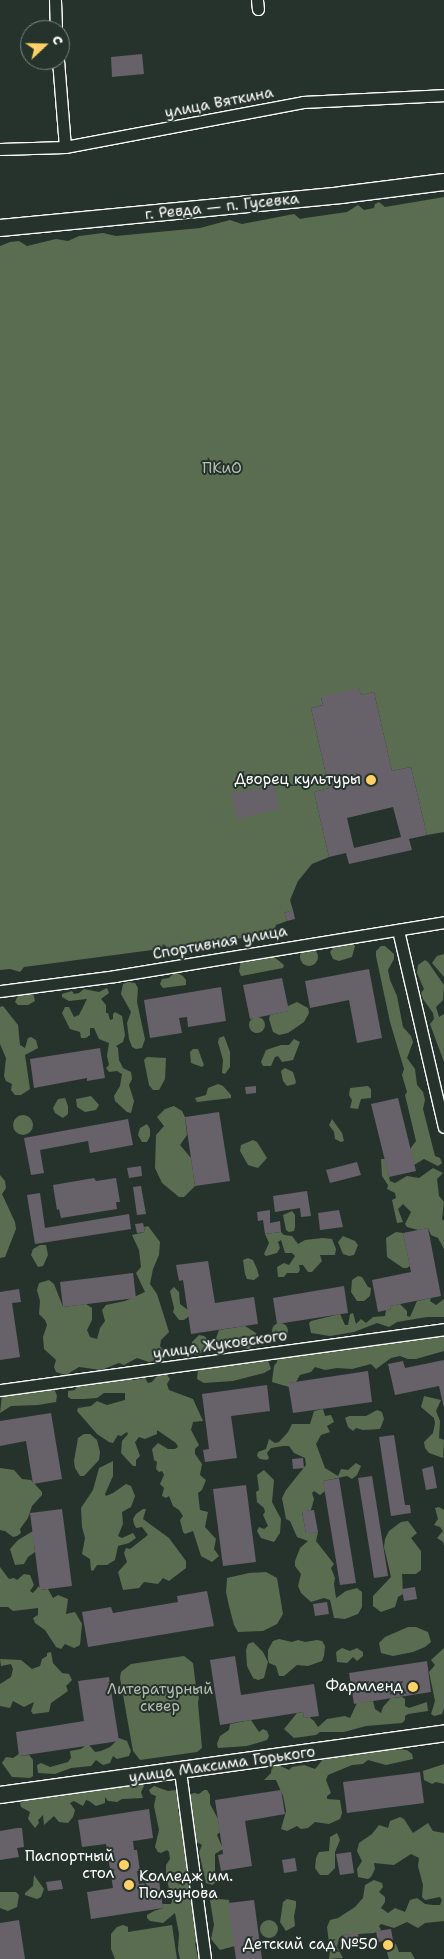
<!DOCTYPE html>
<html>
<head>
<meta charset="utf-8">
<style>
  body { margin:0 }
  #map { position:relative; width:444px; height:1959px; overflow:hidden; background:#26332d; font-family:"Shantell Sans",sans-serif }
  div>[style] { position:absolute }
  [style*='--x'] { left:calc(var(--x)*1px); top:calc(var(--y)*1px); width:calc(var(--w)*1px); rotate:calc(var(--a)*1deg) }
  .green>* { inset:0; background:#5a6d50 }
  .round { border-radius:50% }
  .building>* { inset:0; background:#67616a }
  .roads { filter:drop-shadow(1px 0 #fff) drop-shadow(-1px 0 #fff) drop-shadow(0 1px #fff) drop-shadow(0 -1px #fff) }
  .street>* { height:11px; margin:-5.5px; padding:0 5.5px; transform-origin:5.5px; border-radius:5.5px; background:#26332d }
  .secondary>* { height:16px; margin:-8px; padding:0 8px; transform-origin:8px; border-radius:8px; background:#26332d }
  .dots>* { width:14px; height:14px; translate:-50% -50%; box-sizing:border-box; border:2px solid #26332d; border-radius:50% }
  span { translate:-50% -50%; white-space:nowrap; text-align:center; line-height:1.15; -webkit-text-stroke:4px #26332d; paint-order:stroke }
  .street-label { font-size:15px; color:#fff }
  .park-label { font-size:15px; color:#b5bdb0 }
  .poi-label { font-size:15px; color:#fff }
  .right { translate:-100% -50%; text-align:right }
  .left { translate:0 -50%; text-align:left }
  .north { position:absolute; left:20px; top:20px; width:50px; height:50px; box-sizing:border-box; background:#26332d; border:1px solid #7d8581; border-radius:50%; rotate:69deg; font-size:14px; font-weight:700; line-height:20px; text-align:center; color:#fff }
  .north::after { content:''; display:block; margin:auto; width:18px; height:22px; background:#ffd166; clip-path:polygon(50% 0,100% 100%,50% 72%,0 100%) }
</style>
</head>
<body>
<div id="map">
  <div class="green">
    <i style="clip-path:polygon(444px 197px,444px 832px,427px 835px,411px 767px,392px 771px,374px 692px,361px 695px,359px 689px,321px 698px,323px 705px,311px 708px,329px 788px,314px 792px,329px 857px,312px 864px,298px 881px,290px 900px,293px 910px,284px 913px,287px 921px,276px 925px,273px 934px,24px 967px,20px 972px,10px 969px,0 970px,0 246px,10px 242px,19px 241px,27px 246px,56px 239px,68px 241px,79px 236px,103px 233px,116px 236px,200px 228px,230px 220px,242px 224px,294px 214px,300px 219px,305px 218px,347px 212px,358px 205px,364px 210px,374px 208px,375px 204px,379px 202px,385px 207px)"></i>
    <i style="clip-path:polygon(352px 942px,355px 946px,352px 957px,339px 961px,333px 959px,330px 952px,336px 944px)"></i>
    <i style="clip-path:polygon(381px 946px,385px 946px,394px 954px,394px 959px,388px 970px,390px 980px,397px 996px,403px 1027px,411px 1036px,413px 1042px,407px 1058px,415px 1069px,417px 1085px,423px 1092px,425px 1100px,423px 1109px,435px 1156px,440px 1158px,442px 1163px,438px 1166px,424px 1159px,414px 1165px,410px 1149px,416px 1141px,405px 1095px,407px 1092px,402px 1075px,404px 1069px,390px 1022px,376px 956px,376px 951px)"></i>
    <i class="round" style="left:300px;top:948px;width:18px;height:18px"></i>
    <i style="clip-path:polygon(444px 954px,444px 977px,432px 963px,437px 956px)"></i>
    <i style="clip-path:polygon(273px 956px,284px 965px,283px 968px,241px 976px,239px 971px,241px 959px)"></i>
    <i style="clip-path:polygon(425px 960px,428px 962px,444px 985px,443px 1000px,436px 1007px,439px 1017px,444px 1014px,444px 1062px,430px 1024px,434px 1019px,433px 1013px,423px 999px,421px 993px,424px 989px,417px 973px,418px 965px)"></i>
    <i style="clip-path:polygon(175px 972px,183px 976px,186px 980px,186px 985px,163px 988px,160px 984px,162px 979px,169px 978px)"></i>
    <i style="clip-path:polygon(128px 982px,135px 983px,138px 988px,137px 1002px,145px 1039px,142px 1048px,136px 1049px,132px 1047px,129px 1039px,127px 1023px,131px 1012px,121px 994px,123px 984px)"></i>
    <i style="clip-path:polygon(107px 988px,109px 993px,101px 999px,106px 1005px,106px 1013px,108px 1013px,110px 1020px,113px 1019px,113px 1014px,115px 1012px,122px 1016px,125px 1035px,123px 1042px,116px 1046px,118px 1048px,119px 1060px,123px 1068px,131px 1072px,132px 1079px,129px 1085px,134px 1101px,131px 1113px,127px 1112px,115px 1101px,114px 1096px,120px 1086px,122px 1074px,117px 1071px,109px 1072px,106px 1068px,109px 1065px,107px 1056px,109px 1043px,99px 1039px,94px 1028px,90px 1028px,90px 1035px,86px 1038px,81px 1038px,80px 1032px,70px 1029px,62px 1013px,65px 1007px,69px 1007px,74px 1017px,79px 1015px,87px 999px,69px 1001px,62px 997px,62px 994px,72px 991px,74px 994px,79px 993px,84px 989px,99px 992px)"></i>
    <i style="clip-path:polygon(19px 993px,33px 993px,35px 1001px,28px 1005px,18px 1005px,15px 1002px)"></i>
    <i style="clip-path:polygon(297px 1002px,308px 1008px,309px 1013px,304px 1022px,288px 1033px,279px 1035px,273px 1032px,269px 1019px,270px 1015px,288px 1011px,288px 1006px)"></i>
    <i style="clip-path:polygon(3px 1006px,18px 1025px,20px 1045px,25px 1048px,28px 1038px,31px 1037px,36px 1040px,38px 1048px,25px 1055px,30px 1089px,21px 1095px,15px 1095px,11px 1090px,12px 1084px,6px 1081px,4px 1076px,6px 1058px,0 1044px,0 1007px)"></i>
    <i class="round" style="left:249px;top:1017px;width:16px;height:16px"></i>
    <i style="clip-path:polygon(224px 1036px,230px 1052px,230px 1067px,225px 1074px,222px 1073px,223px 1060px,218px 1042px,219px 1038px)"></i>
    <i style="clip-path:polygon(294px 1039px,300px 1042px,293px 1060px,282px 1062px,278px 1056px,275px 1057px,271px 1066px,263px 1066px,261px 1062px,266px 1050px,281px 1045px,289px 1045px)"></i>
    <i style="clip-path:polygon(193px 1049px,198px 1049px,204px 1065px,202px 1067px,191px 1063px,190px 1052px)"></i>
    <i style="clip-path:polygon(147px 1057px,166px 1058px,165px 1079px,159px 1090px,153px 1090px,149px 1085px,144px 1060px)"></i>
    <i style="clip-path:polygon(285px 1068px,293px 1072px,296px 1082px,295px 1084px,287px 1086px,283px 1081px,281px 1071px)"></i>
    <i style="clip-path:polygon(218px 1084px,223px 1086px,231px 1095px,231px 1098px,197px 1102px,195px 1098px,206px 1095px,208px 1088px)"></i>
    <i style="clip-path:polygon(368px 1086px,371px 1089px,371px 1098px,361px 1099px,358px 1109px,350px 1108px,352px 1100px,349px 1095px,350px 1088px)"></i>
    <i style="clip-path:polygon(91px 1096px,99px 1105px,96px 1110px,85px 1112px,77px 1107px,76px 1099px)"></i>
    <i style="clip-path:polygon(65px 1098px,68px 1106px,68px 1114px,63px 1118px,55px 1113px,53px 1108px,58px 1099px)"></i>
    <i style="clip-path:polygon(174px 1106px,182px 1111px,185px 1117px,187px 1135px,180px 1145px,191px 1158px,195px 1186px,184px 1197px,179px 1197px,162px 1183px,155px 1168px,156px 1135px,164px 1126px,157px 1117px,165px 1109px)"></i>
    <i class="round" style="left:13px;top:1115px;width:20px;height:20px"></i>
    <i style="clip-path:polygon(332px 1119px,342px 1133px,344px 1141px,341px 1142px,335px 1139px,334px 1132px,329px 1125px)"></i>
    <i style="clip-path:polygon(147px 1124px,150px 1129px,150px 1136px,147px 1142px,142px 1142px,138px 1135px,140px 1128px)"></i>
    <i style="clip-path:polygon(253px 1140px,257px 1142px,267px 1158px,258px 1168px,248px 1165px,240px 1151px,241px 1145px)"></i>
    <i style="clip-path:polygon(381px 1159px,385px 1159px,390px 1181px,395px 1183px,407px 1176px,419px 1178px,433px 1168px,443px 1173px,437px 1179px,439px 1196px,444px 1202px,442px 1219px,444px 1221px,444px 1249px,438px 1238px,431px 1235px,428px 1228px,418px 1230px,407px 1227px,405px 1224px,411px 1212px,403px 1204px,398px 1209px,403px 1222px,397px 1223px,392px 1200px,396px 1198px,395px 1193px,387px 1189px,388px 1185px,382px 1176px)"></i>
    <i style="clip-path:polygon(0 1175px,5px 1181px,6px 1188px,2px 1194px,15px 1222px,16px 1229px,5px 1257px,0 1258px)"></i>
    <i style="clip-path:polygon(292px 1211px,295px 1215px,295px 1227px,294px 1231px,289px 1232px,286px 1230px,283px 1215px)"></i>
    <i style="clip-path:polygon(148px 1226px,160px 1242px,159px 1255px,153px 1269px,150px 1284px,157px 1294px,169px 1332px,161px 1340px,160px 1346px,166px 1353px,163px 1358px,149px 1362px,137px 1358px,124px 1365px,119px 1363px,101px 1370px,79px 1367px,66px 1375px,56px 1372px,54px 1367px,56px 1360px,44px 1349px,43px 1337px,47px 1325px,45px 1320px,39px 1314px,40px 1301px,37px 1290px,39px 1283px,49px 1280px,54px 1284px,63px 1307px,86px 1304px,92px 1308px,92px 1320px,87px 1330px,90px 1337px,97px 1339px,100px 1328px,105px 1321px,102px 1310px,106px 1305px,125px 1301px,145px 1292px,136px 1273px,141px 1267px,139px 1250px,132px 1235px,145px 1232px,144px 1227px)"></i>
    <i style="clip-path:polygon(281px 1232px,284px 1235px,292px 1236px,298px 1244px,305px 1240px,323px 1238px,332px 1239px,336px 1249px,335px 1255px,320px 1255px,322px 1261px,312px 1272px,308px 1272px,303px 1265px,299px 1265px,300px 1270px,298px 1273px,287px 1273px,284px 1277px,278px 1277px,277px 1267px,284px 1263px,289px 1265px,295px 1256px,292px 1253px,285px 1253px,281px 1240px,278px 1242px,280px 1248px,277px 1253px,266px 1256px,264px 1254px,269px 1243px,265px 1234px)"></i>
    <i style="clip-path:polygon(396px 1232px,403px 1233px,410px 1266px,407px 1268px,403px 1268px,387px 1257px,386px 1238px)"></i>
    <i style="clip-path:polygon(343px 1236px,355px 1241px,358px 1245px,354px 1255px,349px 1256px,343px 1254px,338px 1242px)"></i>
    <i style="clip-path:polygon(40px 1245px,46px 1245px,48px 1255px,43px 1266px,38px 1267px,31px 1255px,33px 1249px)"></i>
    <i style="clip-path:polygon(248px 1258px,253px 1260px,257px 1269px,259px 1276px,254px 1280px,247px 1279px,245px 1274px,243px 1260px)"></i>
    <i style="clip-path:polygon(358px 1276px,362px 1277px,368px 1287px,371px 1288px,370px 1296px,364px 1301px,357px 1301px,351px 1292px,352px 1280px)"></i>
    <i style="clip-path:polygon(174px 1287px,179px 1292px,180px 1304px,188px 1310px,189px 1316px,184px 1320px,179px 1320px,173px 1312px,174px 1308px,170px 1291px)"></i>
    <i style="clip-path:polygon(431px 1298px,430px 1301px,436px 1305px,444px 1299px,444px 1317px,427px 1317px,397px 1322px,389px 1327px,377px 1323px,354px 1332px,330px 1336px,311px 1333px,309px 1323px,311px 1321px,340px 1314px,345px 1325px,348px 1325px,350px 1314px,353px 1313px,356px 1324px,361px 1319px,366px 1323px,373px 1317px,385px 1316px,386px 1310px,391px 1309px,390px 1306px,400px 1304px,407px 1311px,407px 1316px,410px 1317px,417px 1301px)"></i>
    <i class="round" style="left:272px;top:1323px;width:16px;height:16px"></i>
    <i style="clip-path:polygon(245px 1326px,256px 1333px,257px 1338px,249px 1349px,234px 1346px,220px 1351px,211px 1349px,195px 1355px,191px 1351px,192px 1342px,199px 1335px,204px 1336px,211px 1342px,215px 1341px,219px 1330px)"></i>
    <i style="clip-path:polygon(444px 1331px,444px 1351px,416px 1359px,408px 1359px,400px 1356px,391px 1358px,376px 1369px,371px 1364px,352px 1369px,337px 1368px,325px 1370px,315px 1367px,311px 1372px,300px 1375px,296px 1382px,289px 1383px,289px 1387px,272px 1382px,274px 1366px,277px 1362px,279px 1354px)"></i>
    <i style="clip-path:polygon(266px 1355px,271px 1369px,264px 1373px,233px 1381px,204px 1383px,197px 1379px,198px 1370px,204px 1368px)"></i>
    <i style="clip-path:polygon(165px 1372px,170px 1379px,167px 1384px,169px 1390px,193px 1399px,203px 1421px,193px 1422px,191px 1430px,199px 1445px,195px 1449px,195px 1454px,202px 1464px,200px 1475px,206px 1480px,202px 1490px,198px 1493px,200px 1510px,208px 1512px,205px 1527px,216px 1539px,214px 1549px,219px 1556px,212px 1562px,201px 1556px,193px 1531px,185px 1534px,183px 1532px,180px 1520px,183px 1516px,179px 1510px,173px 1506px,169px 1496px,166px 1498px,162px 1496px,164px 1488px,160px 1484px,164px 1475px,162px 1471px,159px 1472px,156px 1469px,157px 1462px,154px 1460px,152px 1449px,158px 1443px,168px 1449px,175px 1449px,178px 1447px,176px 1443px,157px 1430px,157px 1434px,145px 1439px,139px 1437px,135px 1442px,140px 1456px,136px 1460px,136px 1466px,133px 1466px,121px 1453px,122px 1441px,128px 1434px,127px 1432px,121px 1436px,118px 1435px,113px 1443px,109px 1442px,97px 1434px,77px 1411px,78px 1408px,91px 1406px,97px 1401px,107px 1405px,125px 1400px,125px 1393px,104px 1393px,97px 1398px,84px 1399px,71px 1399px,68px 1397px,68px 1391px,75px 1390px,78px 1383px,105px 1380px,109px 1382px,119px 1374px,132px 1377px,133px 1380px,145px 1378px,148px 1383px,152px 1382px,156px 1377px)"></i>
    <i style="clip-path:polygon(23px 1380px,26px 1384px,53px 1385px,57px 1396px,56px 1402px,38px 1405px,11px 1406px,0 1413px,2px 1395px,9px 1395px)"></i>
    <i style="clip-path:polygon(424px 1396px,441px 1400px,436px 1411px,440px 1421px,439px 1438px,444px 1440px,443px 1458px,429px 1453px,425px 1448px,424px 1442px,433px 1433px,435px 1423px,434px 1418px,421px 1407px)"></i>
    <i style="clip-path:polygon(323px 1409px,325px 1416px,331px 1415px,334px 1422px,327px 1426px,330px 1432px,321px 1435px,316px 1444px,325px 1468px,338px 1476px,341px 1469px,348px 1470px,356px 1463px,361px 1466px,357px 1475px,352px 1479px,347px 1476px,323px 1481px,325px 1491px,320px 1495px,314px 1491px,312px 1493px,314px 1499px,311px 1510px,302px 1512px,306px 1533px,318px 1532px,316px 1541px,334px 1564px,331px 1568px,335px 1578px,334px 1584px,336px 1598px,346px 1591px,357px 1588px,362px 1592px,362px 1607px,358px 1614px,345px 1619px,334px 1618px,330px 1600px,324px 1598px,311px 1602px,301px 1593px,298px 1586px,301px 1574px,295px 1566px,295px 1561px,300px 1548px,308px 1541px,297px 1537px,290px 1521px,286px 1519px,282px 1498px,286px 1490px,306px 1465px,305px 1458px,294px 1453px,289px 1446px,283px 1446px,271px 1448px,267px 1453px,269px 1458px,267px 1460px,260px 1459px,257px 1456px,258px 1452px,266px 1449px,269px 1439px,275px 1443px,279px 1442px,288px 1432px,292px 1424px,310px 1424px,314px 1411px)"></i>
    <i style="clip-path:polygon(377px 1410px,382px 1412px,384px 1419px,380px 1429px,363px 1430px,356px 1428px,353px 1431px,348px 1427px,345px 1418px,349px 1416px,366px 1416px)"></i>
    <i style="clip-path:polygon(84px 1434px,90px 1434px,97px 1440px,100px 1452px,99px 1460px,84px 1476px,80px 1476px,75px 1468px,74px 1461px,78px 1438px)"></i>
    <i style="clip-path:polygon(113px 1461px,113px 1476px,105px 1494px,106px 1496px,113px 1493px,126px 1484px,131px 1486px,135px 1496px,131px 1507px,122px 1512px,123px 1524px,118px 1536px,122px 1538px,133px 1533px,136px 1538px,129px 1543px,118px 1546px,115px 1560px,107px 1565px,97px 1565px,93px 1571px,91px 1570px,90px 1559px,82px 1554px,85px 1538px,82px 1527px,81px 1508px,93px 1490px,99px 1468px)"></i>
    <i style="clip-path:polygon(0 1468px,14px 1470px,22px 1479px,31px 1480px,42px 1492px,42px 1495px,32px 1506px,28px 1518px,20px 1529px,21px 1533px,17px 1536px,13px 1537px,5px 1531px,0 1530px)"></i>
    <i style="clip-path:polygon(264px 1470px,274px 1480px,272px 1502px,281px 1519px,280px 1533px,274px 1542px,261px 1538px,257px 1531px,259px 1527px,264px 1529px,268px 1526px,263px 1515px,265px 1512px,264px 1508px,257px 1502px,256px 1492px,259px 1490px,257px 1475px)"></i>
    <i style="clip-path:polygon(439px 1507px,444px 1510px,444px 1546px,443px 1542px,437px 1538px,443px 1531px,440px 1527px,434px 1525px,438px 1519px,435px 1508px)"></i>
    <i style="clip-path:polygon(143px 1509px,146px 1509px,143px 1519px,169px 1538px,186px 1561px,186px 1568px,169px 1581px,163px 1578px,158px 1584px,144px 1582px,139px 1588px,123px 1590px,118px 1572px,127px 1562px,124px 1553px,126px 1548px,130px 1549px,148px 1535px,142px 1527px,136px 1528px,134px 1524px,133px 1519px,136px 1514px)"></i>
    <i style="clip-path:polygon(408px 1521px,417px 1533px,411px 1538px,421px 1551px,421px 1570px,416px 1574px,402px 1574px,403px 1594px,398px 1597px,395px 1607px,381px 1612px,373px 1606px,373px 1596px,391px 1577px,384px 1547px,385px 1539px,389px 1531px,401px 1522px)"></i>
    <i style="clip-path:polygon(33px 1531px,35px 1552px,28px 1557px,24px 1564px,15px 1565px,10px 1549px,18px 1540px)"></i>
    <i style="clip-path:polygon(0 1567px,9px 1579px,14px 1578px,17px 1580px,24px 1574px,30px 1575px,34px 1585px,30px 1591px,33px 1593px,39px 1586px,41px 1590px,48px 1589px,53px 1598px,58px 1595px,68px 1599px,66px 1614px,75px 1612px,82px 1624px,80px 1645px,74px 1648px,65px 1644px,61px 1649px,56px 1647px,45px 1630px,35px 1623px,33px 1618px,38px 1615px,38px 1608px,13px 1611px,8px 1607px,0 1607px)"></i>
    <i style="clip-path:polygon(266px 1572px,277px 1578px,283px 1614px,277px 1624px,263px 1631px,238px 1632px,234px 1625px,229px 1606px,226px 1592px,227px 1578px,249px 1573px)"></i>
    <i style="clip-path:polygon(408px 1627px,416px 1627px,428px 1632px,431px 1642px,425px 1647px,413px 1652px,393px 1656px,381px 1653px,379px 1643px,385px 1637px)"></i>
    <i style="clip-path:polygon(279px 1639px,292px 1642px,298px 1640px,305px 1642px,317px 1640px,322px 1641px,325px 1646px,324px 1656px,322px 1661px,308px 1666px,297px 1665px,284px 1676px,279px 1676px,276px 1666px,269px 1663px,268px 1659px,268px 1650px,273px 1641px)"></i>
    <i style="clip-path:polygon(253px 1642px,263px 1652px,268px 1662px,264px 1678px,258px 1680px,253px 1678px,247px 1666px,246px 1650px,248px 1644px)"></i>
    <i style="clip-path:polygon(342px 1648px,350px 1651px,357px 1648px,363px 1652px,363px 1656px,357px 1661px,353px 1657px,347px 1663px,337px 1662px,336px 1652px)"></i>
    <i style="clip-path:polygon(444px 1648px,444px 1708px,442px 1714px,434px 1716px,431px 1714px,435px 1701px,429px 1672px,435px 1665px,431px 1660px)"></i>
    <i style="clip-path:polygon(51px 1652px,53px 1663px,62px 1673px,69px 1674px,72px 1680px,66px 1686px,68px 1691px,51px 1703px,49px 1712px,33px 1714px,31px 1711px,34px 1702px,24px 1707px,13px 1701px,10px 1708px,0 1706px,0 1684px,11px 1677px,13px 1669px,11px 1664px,1px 1666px,0 1659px,21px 1660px,32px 1669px,40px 1666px,42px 1659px,47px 1656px,47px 1653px)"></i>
    <i style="clip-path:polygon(184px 1656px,193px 1663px,197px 1695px,199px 1697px,198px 1703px,202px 1748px,197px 1752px,140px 1760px,133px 1751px,120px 1678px,121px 1672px,131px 1664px)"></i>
    <i style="clip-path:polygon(402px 1697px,405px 1699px,405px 1706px,409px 1708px,427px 1702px,428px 1711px,408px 1714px,405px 1716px,405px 1720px,402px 1723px,366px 1726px,344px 1732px,320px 1732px,316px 1735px,294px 1738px,284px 1729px,297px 1713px,303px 1712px,304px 1718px,309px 1717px,314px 1721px,318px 1727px,327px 1719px,345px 1716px,350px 1718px,357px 1703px,373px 1701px,375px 1709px,381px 1713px,383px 1707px,391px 1698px)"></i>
    <i style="clip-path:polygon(251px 1720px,259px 1732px,263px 1729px,267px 1731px,269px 1736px,267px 1740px,247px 1746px,218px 1748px,217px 1744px,220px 1736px,229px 1730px,230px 1724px)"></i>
    <i style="clip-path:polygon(119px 1738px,127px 1741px,131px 1751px,129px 1756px,117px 1759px,113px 1756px,110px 1763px,103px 1765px,96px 1760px,91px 1766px,71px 1768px,55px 1774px,38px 1773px,37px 1765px,41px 1763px,50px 1767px,68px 1762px,71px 1758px,70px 1751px,81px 1749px,85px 1746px,89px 1745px,95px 1752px,101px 1751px,110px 1747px)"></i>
    <i style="clip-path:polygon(389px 1746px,395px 1749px,407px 1750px,412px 1754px,413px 1759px,386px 1765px,368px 1760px,363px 1764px,352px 1765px,328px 1775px,326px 1780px,331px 1793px,327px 1796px,327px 1799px,340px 1800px,342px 1813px,340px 1819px,329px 1824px,315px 1822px,308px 1828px,301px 1829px,297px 1826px,287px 1831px,281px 1829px,286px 1811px,283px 1796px,276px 1780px,264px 1780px,271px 1773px,272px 1765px,278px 1765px,289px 1770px,292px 1767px,304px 1765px,315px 1769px,325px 1757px)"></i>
    <i style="clip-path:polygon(19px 1754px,20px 1756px,29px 1755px,33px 1760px,33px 1776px,30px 1778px,12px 1777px,2px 1763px,6px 1757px,13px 1758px)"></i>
    <i style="clip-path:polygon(444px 1764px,444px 1784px,436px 1782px,432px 1784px,424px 1780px,423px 1771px)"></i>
    <i style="clip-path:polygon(138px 1780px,144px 1786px,141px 1792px,143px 1798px,122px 1799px,117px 1802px,108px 1801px,105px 1797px,105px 1803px,96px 1806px,89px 1801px,86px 1800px,83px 1806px,74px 1801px,70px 1803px,75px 1810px,73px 1817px,68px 1823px,59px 1822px,54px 1816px,44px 1825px,43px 1815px,38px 1820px,39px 1823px,35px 1828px,28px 1819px,30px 1812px,21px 1807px,20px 1803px,31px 1797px,37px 1799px,65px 1791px,68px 1794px)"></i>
    <i style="clip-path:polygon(154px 1786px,168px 1791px,175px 1790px,180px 1798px,178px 1810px,188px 1854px,186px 1858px,194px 1905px,194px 1926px,197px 1927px,198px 1939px,195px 1943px,198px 1959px,180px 1959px,178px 1950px,179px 1934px,175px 1913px,163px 1923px,150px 1921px,147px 1918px,147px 1915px,154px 1911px,163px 1908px,162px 1904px,171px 1904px,172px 1901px,166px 1876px,166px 1865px,170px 1859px,169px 1852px,167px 1850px,161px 1853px,158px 1852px,155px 1847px,159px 1830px,154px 1806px,156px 1796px,151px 1794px,149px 1790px)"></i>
    <i style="clip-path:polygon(204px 1790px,207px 1790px,210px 1795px,210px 1804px,218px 1819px,220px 1832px,217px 1835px,223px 1849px,215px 1854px,215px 1883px,212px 1885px,206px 1883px,199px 1852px,202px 1845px,195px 1841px,188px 1807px,191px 1800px,189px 1795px,194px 1793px,199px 1794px)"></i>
    <i style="clip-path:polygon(400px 1817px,404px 1819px,413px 1833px,428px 1823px,433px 1831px,444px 1833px,444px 1921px,425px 1923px,418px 1928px,407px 1922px,394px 1928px,381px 1924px,379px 1926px,381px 1930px,374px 1933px,343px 1935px,339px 1938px,337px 1947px,343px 1958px,329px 1959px,330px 1951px,327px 1927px,330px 1920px,338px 1918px,355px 1907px,363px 1898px,365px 1885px,374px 1880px,382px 1883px,383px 1887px,379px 1892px,385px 1897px,385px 1902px,381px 1908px,388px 1913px,395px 1908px,405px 1912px,410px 1900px,417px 1898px,425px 1904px,433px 1905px,440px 1905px,442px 1900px,440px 1897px,425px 1900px,422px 1897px,423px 1885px,418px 1866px,419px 1858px,411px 1854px,394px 1865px,374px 1863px,375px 1869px,371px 1877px,368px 1879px,358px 1877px,357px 1869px,362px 1861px,357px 1851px,359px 1843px,372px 1834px,379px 1825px,388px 1828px,390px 1821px)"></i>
    <i style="clip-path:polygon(337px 1833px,340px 1840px,335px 1852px,335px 1868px,328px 1875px,320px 1875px,315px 1868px,316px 1858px,319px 1852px,329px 1851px,330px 1837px)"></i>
    <i style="clip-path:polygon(34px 1875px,44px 1889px,41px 1897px,37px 1899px,25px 1895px,25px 1893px,33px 1886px)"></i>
    <i style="clip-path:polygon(216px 1890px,219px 1899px,229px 1900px,235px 1946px,220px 1950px,211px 1939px,214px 1925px,209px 1894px)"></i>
    <i style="clip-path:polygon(0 1892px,16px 1892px,19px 1895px,17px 1907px,8px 1911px,0 1908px)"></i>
    <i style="clip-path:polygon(287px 1899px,296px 1901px,296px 1906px,294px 1916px,295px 1926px,286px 1931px,280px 1922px,283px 1902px)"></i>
    <i class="round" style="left:260px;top:1920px;width:18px;height:18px"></i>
    <i style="clip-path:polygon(123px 1925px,128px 1927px,128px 1932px,172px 1925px,177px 1959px,115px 1959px,111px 1949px,111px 1934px,117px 1927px)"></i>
    <i style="clip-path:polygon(396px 1944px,399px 1952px,411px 1952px,415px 1959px,389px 1959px,387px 1953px,391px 1946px)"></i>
  </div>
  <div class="building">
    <i style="clip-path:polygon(142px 54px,144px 74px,112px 77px,111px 57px)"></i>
    <i style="clip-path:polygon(evenodd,359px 688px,361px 695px,374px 692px,392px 771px,411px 767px,427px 835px,409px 839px,412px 850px,349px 864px,346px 853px,329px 857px,314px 792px,329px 788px,311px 708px,323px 705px,321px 697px,359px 688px,393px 807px,401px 837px,354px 848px,347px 818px,393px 807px)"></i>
    <i style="clip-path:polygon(274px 784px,279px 809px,237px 819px,231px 794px)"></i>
    <i style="clip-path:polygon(293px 910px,295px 919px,287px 921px,284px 913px)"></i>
    <i style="clip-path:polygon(369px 969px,382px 1038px,357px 1043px,349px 1000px,310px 1008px,305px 981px)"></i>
    <i style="clip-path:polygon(282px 978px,289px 1011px,250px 1019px,243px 985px)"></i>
    <i style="clip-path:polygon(221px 987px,226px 1021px,188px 1027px,187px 1017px,179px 1018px,182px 1033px,150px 1038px,144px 1000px)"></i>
    <i style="clip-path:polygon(100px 1048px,105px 1078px,87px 1081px,87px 1078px,34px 1088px,30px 1059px)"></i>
    <i style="clip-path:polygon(256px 1086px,256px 1093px,246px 1094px,245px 1087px)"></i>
    <i style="clip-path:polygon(398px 1098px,416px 1171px,389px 1177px,371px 1104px)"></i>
    <i style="clip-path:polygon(219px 1112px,230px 1181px,195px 1186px,185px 1117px)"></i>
    <i style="clip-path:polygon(128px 1119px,133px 1145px,90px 1153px,88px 1141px,40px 1150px,44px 1173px,31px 1175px,24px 1138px)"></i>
    <i style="clip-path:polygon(357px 1162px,361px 1175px,330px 1183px,326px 1170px)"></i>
    <i style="clip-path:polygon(141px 1166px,142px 1176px,129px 1178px,127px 1168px)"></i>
    <i style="clip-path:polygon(94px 1178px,96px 1181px,116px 1178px,120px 1202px,116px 1202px,117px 1209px,61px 1218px,59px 1209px,57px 1210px,53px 1185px)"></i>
    <i style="clip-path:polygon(141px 1186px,146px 1214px,137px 1215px,133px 1187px)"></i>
    <i style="clip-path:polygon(307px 1191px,311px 1216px,301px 1217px,300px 1208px,275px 1212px,273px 1196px)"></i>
    <i style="clip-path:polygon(40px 1193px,45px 1228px,129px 1214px,131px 1229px,35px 1244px,27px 1195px)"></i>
    <i style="clip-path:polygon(270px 1210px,270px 1223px,280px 1221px,281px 1232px,265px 1234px,263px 1220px,258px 1221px,257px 1212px)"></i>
    <i style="clip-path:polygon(339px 1210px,343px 1227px,320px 1230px,318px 1213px)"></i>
    <i style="clip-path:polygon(143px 1223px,145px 1232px,137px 1233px,135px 1224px)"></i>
    <i style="clip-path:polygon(428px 1228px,441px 1296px,390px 1306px,391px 1309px,378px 1312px,372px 1280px,411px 1272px,403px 1233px)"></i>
    <i style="clip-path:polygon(208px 1261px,215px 1303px,254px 1297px,258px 1324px,191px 1334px,183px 1280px,179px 1281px,176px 1265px)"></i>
    <i style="clip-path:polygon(133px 1273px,136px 1298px,63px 1307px,60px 1282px)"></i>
    <i style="clip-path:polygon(344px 1286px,348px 1313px,277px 1324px,273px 1298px)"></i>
    <i style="clip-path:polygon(19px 1289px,21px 1302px,12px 1303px,20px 1357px,0 1360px,0 1292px)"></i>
    <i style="clip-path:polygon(444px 1360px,444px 1408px,439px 1386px,395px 1395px,388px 1364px,403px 1361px,405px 1368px)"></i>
    <i style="clip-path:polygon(368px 1371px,372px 1402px,293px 1413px,288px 1383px)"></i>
    <i style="clip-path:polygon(267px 1385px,270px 1411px,231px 1416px,237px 1458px,205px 1462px,203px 1450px,209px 1449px,202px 1394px)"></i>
    <i style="clip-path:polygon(51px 1413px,62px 1479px,33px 1484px,26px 1441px,0 1446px,0 1421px)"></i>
    <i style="clip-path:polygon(394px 1435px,405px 1505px,410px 1505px,411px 1513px,391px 1516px,379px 1437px)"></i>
    <i style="clip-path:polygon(303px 1458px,304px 1468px,293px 1469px,292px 1459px)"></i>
    <i style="clip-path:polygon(433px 1466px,437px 1488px,426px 1490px,422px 1469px)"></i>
    <i style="clip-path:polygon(372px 1476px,388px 1576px,374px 1578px,358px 1478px)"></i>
    <i style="clip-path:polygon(339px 1478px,356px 1583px,340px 1585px,323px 1481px)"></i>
    <i style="clip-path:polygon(246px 1485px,256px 1562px,223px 1566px,213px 1489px)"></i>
    <i style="clip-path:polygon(62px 1509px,72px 1586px,40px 1590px,30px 1513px)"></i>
    <i style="clip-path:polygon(314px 1510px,318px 1532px,306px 1534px,302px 1511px)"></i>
    <i style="clip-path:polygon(415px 1587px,417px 1599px,404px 1601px,402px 1589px)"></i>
    <i style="clip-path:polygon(207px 1591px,214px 1626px,88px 1647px,82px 1612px,111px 1607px,113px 1613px,178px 1602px,177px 1596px)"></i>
    <i style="clip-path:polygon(327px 1602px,329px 1614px,315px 1616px,313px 1604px)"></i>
    <i style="clip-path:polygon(235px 1656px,241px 1695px,314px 1684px,319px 1716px,304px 1718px,303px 1712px,220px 1725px,210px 1660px)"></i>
    <i style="clip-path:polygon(427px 1661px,431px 1692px,354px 1704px,349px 1673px)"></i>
    <i style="clip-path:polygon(109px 1677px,119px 1741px,19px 1756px,16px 1732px,84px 1721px,78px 1681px)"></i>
    <i style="clip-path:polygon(420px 1772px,424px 1803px,347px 1813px,343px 1782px)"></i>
    <i style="clip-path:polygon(281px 1790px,285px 1814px,245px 1821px,252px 1866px,221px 1871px,218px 1855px,223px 1854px,215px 1800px)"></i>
    <i style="clip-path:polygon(149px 1809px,153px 1838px,133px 1841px,134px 1850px,137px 1850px,140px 1871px,137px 1871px,139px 1884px,159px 1881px,163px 1908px,91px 1919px,87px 1892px,113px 1888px,106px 1844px,82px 1847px,78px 1820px)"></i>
    <i style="clip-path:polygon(17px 1828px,22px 1828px,24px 1847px,17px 1848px,19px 1857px,0 1860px,0 1831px)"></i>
    <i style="clip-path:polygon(351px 1852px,354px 1873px,340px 1875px,336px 1854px)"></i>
    <i style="clip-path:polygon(295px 1858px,297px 1871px,284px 1873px,282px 1860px)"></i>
    <i style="clip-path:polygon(61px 1880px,63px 1889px,48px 1891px,46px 1882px)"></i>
    <i style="clip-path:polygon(254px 1900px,262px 1959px,236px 1959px,228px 1903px)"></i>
    <i style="clip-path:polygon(19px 1920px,25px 1959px,0 1959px,0 1923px)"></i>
    <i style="clip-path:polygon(391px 1929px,393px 1940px,378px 1942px,376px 1931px)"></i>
    <i style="clip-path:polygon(358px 1933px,359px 1945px,345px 1947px,343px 1935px)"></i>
  </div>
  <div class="roads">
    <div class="street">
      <i style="--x:55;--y:0;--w:30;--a:88"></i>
      <i style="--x:257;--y:0;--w:9;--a:84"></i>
      <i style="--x:58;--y:60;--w:87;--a:85.4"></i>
      <i style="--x:0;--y:149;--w:65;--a:-1.8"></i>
      <i style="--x:65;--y:147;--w:242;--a:-10.7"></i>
      <i style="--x:303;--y:102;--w:141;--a:-2.8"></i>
      <i style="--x:398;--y:930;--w:202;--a:76.9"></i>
      <i style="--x:0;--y:991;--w:116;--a:-7.4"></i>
      <i style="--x:115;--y:976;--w:333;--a:-9.3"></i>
      <i style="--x:0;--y:1390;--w:448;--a:-7.8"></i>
      <i style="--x:180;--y:1771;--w:190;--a:82.4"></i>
    </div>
    <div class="secondary">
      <i style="--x:0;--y:228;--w:343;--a:-5.5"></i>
      <i style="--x:341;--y:195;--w:104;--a:-7.2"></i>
      <i style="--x:0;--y:1795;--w:448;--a:-7.9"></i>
    </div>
  </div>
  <div class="dots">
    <i style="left:371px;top:780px;background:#ffd166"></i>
    <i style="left:413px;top:1687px;background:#ffd166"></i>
    <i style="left:124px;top:1865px;background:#ffd166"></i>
    <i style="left:129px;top:1885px;background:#ffd166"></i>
    <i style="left:388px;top:1945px;background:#ffd166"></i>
  </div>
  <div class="street-label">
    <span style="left:219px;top:103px;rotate:-11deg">улица Вяткина</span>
    <span style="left:222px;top:207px;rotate:-6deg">г. Ревда — п. Гусевка</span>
    <span style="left:220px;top:943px;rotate:-10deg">Спортивная улица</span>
    <span style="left:220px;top:1345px;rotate:-8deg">улица Жуковского</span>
    <span style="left:222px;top:1765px;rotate:-8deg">улица Максима Горького</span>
  </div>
  <div class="park-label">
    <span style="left:222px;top:469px">ПКиО</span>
    <span style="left:160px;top:1698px">Литературный<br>сквер</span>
  </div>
  <div class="poi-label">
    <span class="right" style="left:361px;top:780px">Дворец культуры</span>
    <span class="right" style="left:403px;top:1687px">Фармленд</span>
    <span class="right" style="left:114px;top:1865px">Паспортный<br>стол</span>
    <span class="left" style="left:139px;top:1885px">Колледж им.<br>Ползунова</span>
    <span class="right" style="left:378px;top:1945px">Детский сад №50</span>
  </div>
  <div class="north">С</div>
</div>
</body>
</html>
